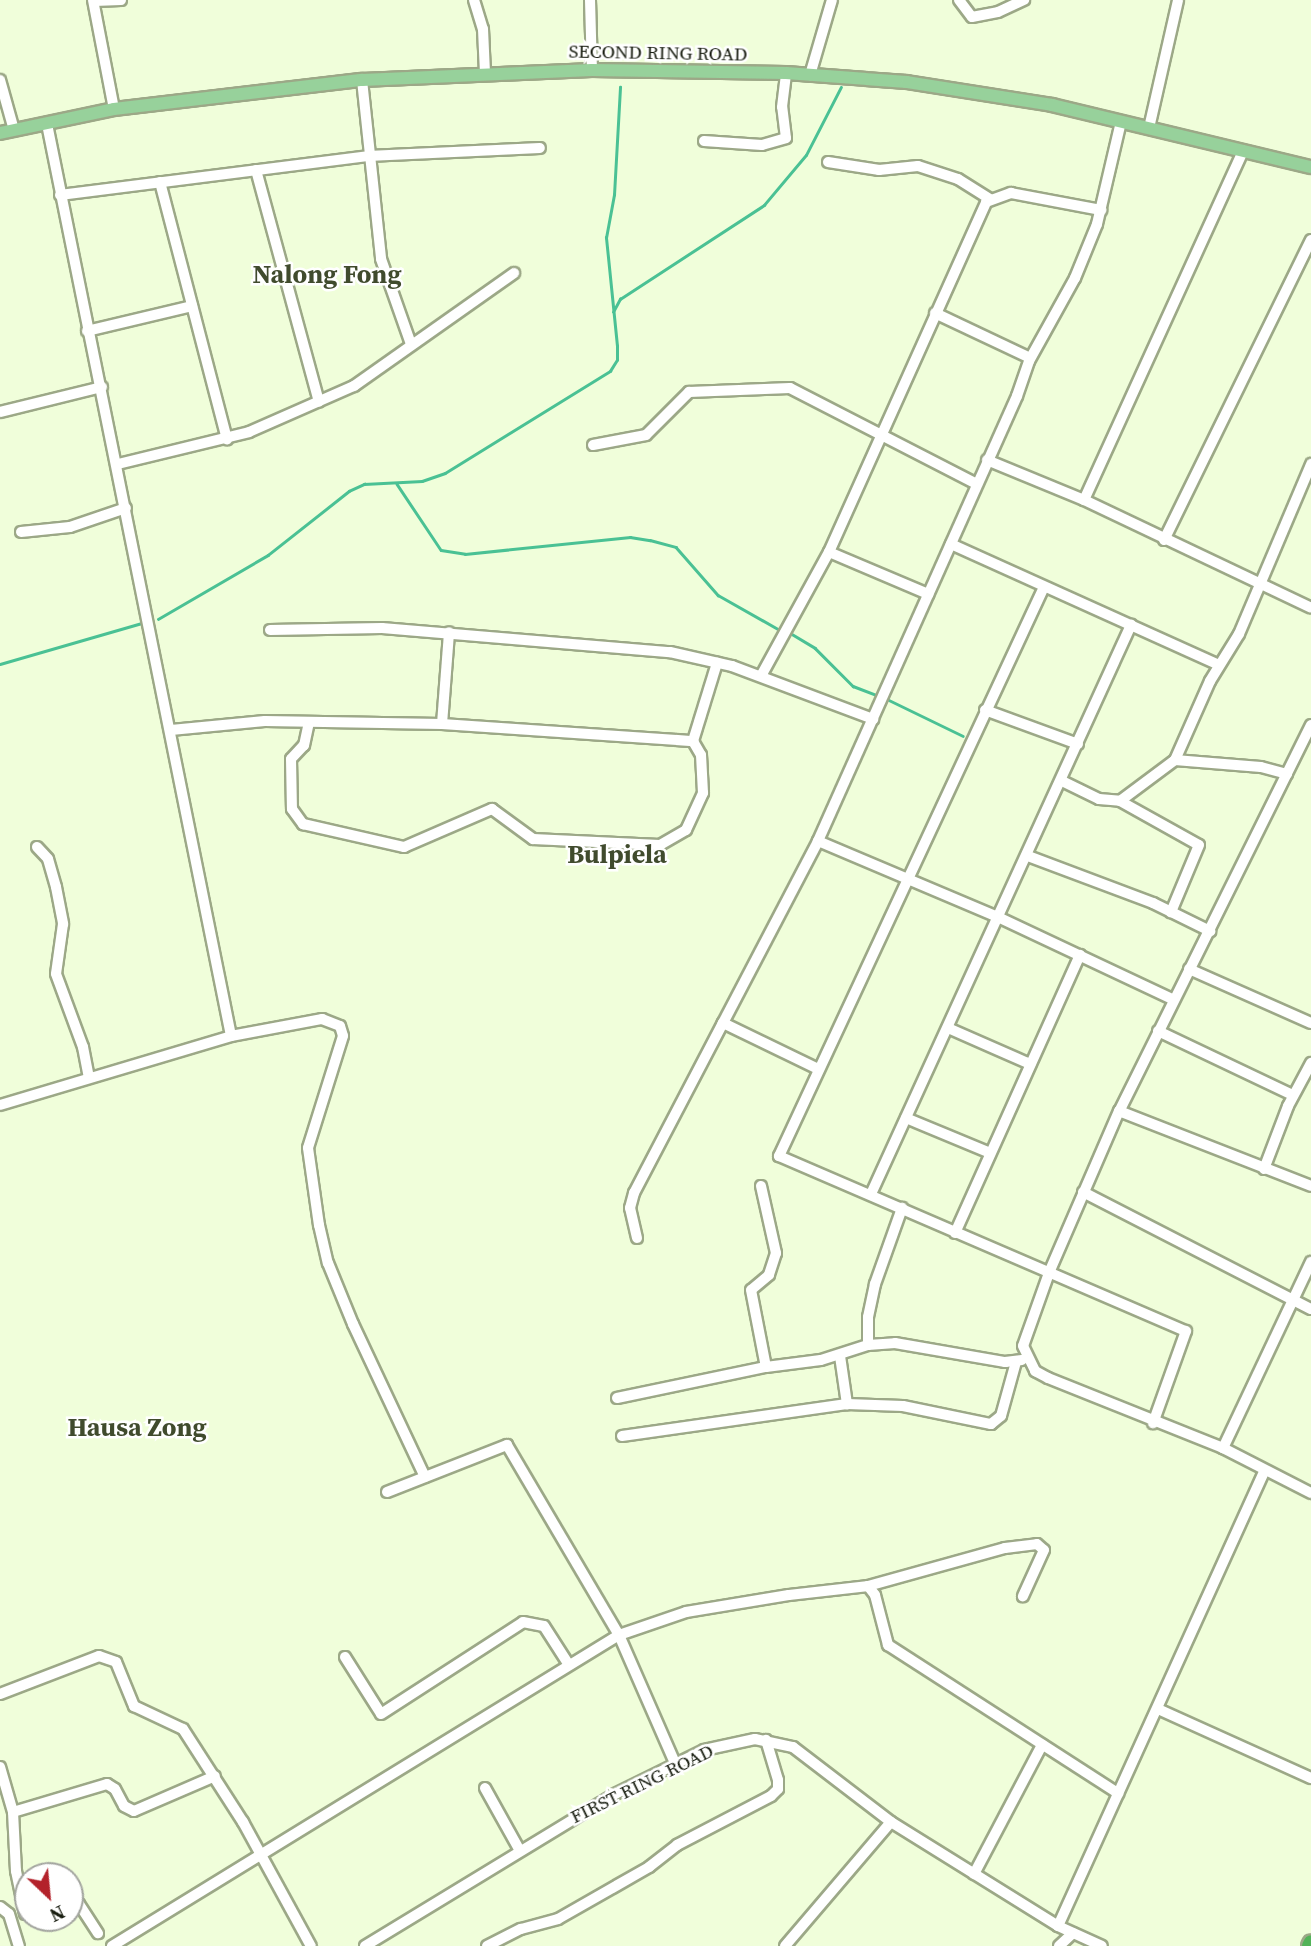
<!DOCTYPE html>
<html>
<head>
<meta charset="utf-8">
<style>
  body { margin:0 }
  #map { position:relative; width:1311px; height:1946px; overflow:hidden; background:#f0feda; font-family:"Source Serif 4",serif }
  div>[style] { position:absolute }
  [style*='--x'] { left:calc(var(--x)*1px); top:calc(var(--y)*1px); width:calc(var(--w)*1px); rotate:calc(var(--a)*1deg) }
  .stream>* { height:2.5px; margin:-1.25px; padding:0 1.25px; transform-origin:1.25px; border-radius:1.25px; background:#4ac194 }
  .roads { filter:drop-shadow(2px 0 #9ca887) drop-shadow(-2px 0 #9ca887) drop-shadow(0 2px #9ca887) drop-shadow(0 -2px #9ca887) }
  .minor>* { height:10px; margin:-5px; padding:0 5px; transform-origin:5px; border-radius:5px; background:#fff }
  .major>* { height:12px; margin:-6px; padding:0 6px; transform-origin:6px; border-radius:6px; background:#97d19b }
  .highway>* { height:14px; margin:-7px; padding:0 7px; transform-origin:7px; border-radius:7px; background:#52b358 }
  span { translate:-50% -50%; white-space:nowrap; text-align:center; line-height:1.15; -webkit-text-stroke:5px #fff; paint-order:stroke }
  .street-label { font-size:19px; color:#181d10 }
  .district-label { font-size:26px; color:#404b2d; font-weight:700 }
  .north { position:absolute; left:14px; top:1862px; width:70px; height:70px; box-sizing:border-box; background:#fff; border:2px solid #a3a59f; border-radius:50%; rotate:154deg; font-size:19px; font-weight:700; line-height:28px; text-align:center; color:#181d10 }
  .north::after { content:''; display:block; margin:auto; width:24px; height:32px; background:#b3222b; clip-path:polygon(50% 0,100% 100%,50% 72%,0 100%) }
</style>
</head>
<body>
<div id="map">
  <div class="stream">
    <i style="--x:613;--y:312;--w:15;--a:-62"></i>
    <i style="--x:620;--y:299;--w:172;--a:-33.1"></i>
    <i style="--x:764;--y:205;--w:65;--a:-50"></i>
    <i style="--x:806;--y:155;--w:76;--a:-62.8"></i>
    <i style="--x:397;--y:484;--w:79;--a:56.3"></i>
    <i style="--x:441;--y:550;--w:24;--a:9"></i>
    <i style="--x:465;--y:554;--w:166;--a:-5.9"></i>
    <i style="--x:630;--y:537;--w:20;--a:9"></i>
    <i style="--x:650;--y:540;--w:27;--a:15"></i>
    <i style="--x:676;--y:547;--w:64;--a:48.8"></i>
    <i style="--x:718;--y:595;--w:69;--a:29.5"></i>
    <i style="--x:158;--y:619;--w:127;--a:-30.2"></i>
    <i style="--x:268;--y:555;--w:103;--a:-38.3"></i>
    <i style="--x:349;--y:491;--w:17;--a:-25"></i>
    <i style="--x:364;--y:484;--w:58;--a:-3"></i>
    <i style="--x:422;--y:481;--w:24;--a:-19"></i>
    <i style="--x:445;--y:473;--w:194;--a:-31.7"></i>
    <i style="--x:610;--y:371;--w:13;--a:-58"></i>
    <i style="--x:617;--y:360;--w:14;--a:-90"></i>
    <i style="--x:617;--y:346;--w:109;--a:-95.8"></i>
    <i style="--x:606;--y:238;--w:44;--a:-79.5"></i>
    <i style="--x:614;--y:195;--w:108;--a:-86.8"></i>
    <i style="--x:792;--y:634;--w:27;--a:31"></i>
    <i style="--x:815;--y:648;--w:54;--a:45"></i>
    <i style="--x:853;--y:686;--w:25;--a:21"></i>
    <i style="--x:0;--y:664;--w:148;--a:-16.1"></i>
    <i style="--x:889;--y:700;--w:82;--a:25.9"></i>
  </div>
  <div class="roads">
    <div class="minor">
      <i style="--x:93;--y:0;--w:111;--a:79.1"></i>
      <i style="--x:474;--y:0;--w:30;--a:73"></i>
      <i style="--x:483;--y:29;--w:44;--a:87.4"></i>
      <i style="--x:590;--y:0;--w:70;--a:88.4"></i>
      <i style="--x:959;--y:0;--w:21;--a:53"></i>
      <i style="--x:972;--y:17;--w:26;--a:-11"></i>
      <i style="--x:998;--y:12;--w:29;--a:-25"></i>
      <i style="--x:94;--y:1;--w:27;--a:-2"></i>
      <i style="--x:810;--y:75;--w:78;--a:-73.7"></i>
      <i style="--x:0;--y:80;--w:52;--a:74.4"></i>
      <i style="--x:362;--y:80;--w:180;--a:83.9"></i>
      <i style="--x:381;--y:259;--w:90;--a:70.6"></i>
      <i style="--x:47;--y:124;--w:930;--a:78.59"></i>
      <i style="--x:1149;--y:128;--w:131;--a:-77.2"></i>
      <i style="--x:704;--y:141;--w:58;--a:3.9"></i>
      <i style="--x:762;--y:145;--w:25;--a:-16"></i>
      <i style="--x:786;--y:138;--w:31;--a:-97"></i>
      <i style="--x:782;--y:107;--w:34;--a:-83"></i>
      <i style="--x:828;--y:162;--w:52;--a:8.9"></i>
      <i style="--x:879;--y:170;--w:39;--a:-6"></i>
      <i style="--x:918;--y:166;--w:42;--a:18"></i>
      <i style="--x:958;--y:179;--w:38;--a:32"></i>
      <i style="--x:256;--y:170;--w:240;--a:74.8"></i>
      <i style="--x:160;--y:182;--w:266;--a:75.4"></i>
      <i style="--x:60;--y:195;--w:310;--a:-7.2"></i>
      <i style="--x:368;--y:156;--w:172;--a:-2.7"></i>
      <i style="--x:935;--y:313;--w:105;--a:25.3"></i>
      <i style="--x:87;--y:331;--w:108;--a:-13.4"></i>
      <i style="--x:0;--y:412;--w:105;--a:-13.8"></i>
      <i style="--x:593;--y:445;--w:54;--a:-10.7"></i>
      <i style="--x:646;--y:435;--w:61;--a:-45"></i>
      <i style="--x:689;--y:392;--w:101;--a:-2.3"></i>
      <i style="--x:790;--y:388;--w:210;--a:27.2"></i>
      <i style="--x:987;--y:460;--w:105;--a:22.4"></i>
      <i style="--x:1084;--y:500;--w:251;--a:25.4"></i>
      <i style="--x:118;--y:464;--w:135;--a:-13.7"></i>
      <i style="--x:249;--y:432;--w:115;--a:-23.7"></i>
      <i style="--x:354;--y:386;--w:196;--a:-35.2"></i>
      <i style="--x:1084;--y:500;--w:384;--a:-65.5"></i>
      <i style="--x:21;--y:532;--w:49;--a:-5.8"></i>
      <i style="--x:70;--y:527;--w:59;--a:-18.7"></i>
      <i style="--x:1164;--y:540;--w:334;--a:-63.9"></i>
      <i style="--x:951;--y:544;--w:294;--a:24.3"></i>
      <i style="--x:829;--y:552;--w:108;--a:23"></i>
      <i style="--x:1044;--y:587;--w:628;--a:114.97"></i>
      <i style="--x:779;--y:1156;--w:443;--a:23.3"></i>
      <i style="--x:1186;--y:1331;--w:98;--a:109.7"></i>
      <i style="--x:270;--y:630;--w:112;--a:-1"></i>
      <i style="--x:382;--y:628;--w:289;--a:4.8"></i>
      <i style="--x:670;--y:652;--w:64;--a:12.7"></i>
      <i style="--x:732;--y:666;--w:151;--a:20.6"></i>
      <i style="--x:761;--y:676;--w:141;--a:-61.3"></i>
      <i style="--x:829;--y:552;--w:384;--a:-65.8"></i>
      <i style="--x:986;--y:202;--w:27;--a:-20"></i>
      <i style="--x:1011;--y:193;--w:92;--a:10.7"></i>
      <i style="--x:985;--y:710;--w:99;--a:20.1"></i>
      <i style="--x:309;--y:722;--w:24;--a:102"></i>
      <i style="--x:304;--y:745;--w:19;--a:133"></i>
      <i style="--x:291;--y:759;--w:50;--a:88.9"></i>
      <i style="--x:292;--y:809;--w:19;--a:54"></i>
      <i style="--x:303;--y:824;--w:104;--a:12.8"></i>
      <i style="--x:404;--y:847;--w:96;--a:-23.4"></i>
      <i style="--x:492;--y:809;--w:51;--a:36.2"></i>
      <i style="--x:533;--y:839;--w:127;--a:2.7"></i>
      <i style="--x:660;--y:845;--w:30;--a:-30"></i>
      <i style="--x:686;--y:830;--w:41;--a:-65.3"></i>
      <i style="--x:703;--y:793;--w:38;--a:-93"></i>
      <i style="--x:701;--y:755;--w:16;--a:-120"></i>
      <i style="--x:693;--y:741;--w:82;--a:-72.9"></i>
      <i style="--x:442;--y:724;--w:92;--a:-85.6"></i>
      <i style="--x:1311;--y:725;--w:431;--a:116.4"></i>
      <i style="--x:1119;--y:1111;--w:176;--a:113.4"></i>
      <i style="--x:1049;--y:1273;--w:77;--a:109.6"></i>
      <i style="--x:1023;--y:1346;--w:28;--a:64"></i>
      <i style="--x:1035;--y:1371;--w:15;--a:28"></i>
      <i style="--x:1048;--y:1378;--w:188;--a:21.8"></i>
      <i style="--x:1223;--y:1448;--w:99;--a:27.1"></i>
      <i style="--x:171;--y:730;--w:94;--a:-5.5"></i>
      <i style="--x:265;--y:721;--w:177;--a:1"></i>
      <i style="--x:442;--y:724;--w:252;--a:3.9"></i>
      <i style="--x:1175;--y:760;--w:86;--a:4.7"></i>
      <i style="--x:1261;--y:767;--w:27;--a:15"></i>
      <i style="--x:1062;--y:781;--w:41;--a:25.9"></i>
      <i style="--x:1099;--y:799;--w:21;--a:5"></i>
      <i style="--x:1120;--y:801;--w:69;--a:-36.7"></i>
      <i style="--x:1175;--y:760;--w:86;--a:-66.1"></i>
      <i style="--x:1210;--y:681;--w:55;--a:-58.3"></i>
      <i style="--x:1239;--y:634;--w:185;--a:-67"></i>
      <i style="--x:1120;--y:801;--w:90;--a:29.1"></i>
      <i style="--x:1199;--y:845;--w:73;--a:112.7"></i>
      <i style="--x:818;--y:841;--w:198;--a:22.9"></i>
      <i style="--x:1000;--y:918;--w:192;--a:25.2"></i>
      <i style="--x:37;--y:847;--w:16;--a:47"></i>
      <i style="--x:48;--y:859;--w:29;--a:74"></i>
      <i style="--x:56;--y:887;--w:38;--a:79"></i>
      <i style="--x:63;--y:924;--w:50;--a:98"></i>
      <i style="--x:56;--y:974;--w:78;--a:69.7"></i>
      <i style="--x:83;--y:1047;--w:31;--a:79"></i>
      <i style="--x:1028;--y:856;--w:134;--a:20.6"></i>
      <i style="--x:1153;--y:903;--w:64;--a:26.2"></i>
      <i style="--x:1189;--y:969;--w:133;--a:23.9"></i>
      <i style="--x:723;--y:1023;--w:205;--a:-62.4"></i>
      <i style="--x:818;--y:841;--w:487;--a:-65.9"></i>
      <i style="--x:1017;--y:396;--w:37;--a:-71"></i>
      <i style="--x:1029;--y:361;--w:95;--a:-61"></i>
      <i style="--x:1075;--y:278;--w:58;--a:-67.8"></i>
      <i style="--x:1097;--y:224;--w:105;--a:-76.8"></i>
      <i style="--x:948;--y:1028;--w:90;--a:23.7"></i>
      <i style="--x:1158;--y:1031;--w:149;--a:25.4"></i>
      <i style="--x:0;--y:1105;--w:241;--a:-16.6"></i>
      <i style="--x:231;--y:1036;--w:93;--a:-10.6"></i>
      <i style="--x:322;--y:1019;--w:19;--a:21"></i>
      <i style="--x:340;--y:1026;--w:10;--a:73"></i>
      <i style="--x:343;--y:1036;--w:117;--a:107.4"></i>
      <i style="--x:308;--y:1148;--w:78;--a:81.9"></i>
      <i style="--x:319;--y:1225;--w:39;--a:77"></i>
      <i style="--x:328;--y:1263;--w:66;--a:67.7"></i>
      <i style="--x:353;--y:1324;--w:169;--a:64.8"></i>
      <i style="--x:1119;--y:1111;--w:206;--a:21.3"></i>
      <i style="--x:906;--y:1118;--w:91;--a:22.6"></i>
      <i style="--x:1264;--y:1169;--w:67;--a:-69.1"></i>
      <i style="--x:1288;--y:1106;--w:49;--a:-61.9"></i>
      <i style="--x:761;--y:1186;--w:69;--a:77.4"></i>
      <i style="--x:776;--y:1253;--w:23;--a:108"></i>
      <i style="--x:769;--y:1275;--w:23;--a:140"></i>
      <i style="--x:751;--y:1290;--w:78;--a:79"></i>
      <i style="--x:1083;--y:1192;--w:256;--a:27.2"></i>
      <i style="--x:871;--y:1194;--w:626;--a:-65.44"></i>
      <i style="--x:955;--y:1233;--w:305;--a:-65.8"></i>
      <i style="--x:637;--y:1238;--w:31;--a:-103"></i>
      <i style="--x:630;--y:1208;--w:16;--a:-75"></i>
      <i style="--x:634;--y:1193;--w:192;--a:-62.4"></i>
      <i style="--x:723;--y:1023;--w:103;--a:25.8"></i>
      <i style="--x:868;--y:1345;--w:28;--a:-90"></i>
      <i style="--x:868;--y:1317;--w:34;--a:-78"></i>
      <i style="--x:875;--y:1284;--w:81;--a:-70.4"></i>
      <i style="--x:840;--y:1356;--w:49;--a:81.7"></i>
      <i style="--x:617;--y:1398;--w:152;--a:-11.8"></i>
      <i style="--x:766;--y:1367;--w:55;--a:-7.3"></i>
      <i style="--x:821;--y:1360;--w:49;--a:-17.7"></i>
      <i style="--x:868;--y:1345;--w:27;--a:-4"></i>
      <i style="--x:895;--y:1343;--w:112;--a:9.8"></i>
      <i style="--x:1005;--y:1362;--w:17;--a:-7"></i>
      <i style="--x:622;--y:1436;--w:227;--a:-8.1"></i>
      <i style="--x:847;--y:1404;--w:56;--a:2"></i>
      <i style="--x:903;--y:1406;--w:90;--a:11.6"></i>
      <i style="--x:991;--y:1424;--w:13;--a:-39"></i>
      <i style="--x:1001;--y:1416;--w:56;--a:-74.5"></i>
      <i style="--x:1223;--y:1448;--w:206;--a:-64.7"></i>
      <i style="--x:387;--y:1492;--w:129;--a:-21.4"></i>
      <i style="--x:507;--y:1445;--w:221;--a:59.5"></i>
      <i style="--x:619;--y:1635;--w:140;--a:66.4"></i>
      <i style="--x:868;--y:1586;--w:142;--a:-15.5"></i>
      <i style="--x:1005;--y:1548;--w:32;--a:-7"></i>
      <i style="--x:1037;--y:1544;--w:9;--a:41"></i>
      <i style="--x:1044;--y:1550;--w:51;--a:114.5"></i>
      <i style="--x:345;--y:1657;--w:67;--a:57.7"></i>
      <i style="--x:381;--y:1714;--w:169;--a:-32.9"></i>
      <i style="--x:523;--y:1622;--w:21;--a:11"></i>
      <i style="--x:544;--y:1626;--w:46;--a:57.3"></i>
      <i style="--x:0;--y:1694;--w:106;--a:-21"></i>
      <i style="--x:99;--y:1656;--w:18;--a:19"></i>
      <i style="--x:116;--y:1662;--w:48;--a:67.8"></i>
      <i style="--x:134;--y:1706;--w:54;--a:25.1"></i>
      <i style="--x:183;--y:1729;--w:111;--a:57.2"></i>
      <i style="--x:243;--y:1822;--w:141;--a:61.3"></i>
      <i style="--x:1158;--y:1709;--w:168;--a:24.3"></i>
      <i style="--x:0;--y:1767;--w:47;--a:73.9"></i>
      <i style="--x:13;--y:1812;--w:59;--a:87.1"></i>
      <i style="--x:16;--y:1871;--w:44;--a:78.2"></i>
      <i style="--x:485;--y:1788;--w:70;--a:60.9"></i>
      <i style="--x:13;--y:1812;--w:98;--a:-16.6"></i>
      <i style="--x:107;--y:1784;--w:9;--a:32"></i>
      <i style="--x:115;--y:1789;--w:19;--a:62"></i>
      <i style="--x:124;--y:1806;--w:11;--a:27"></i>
      <i style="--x:134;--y:1811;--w:88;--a:-23.4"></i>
      <i style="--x:974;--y:1874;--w:146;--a:-62.2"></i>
      <i style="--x:70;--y:1904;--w:9;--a:0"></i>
      <i style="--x:79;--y:1904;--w:35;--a:57"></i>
      <i style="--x:0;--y:1907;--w:11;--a:38"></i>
      <i style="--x:9;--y:1914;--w:34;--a:73"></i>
      <i style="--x:1058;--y:1926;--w:499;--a:-65.6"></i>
      <i style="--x:112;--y:1946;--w:595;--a:-31.53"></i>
      <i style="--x:619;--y:1635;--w:71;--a:-18.9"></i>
      <i style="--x:686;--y:1612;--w:104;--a:-9.4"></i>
      <i style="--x:789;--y:1595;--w:80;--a:-6.5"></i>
      <i style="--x:868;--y:1586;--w:11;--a:52"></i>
      <i style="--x:875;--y:1595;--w:52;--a:75.4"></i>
      <i style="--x:888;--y:1645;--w:274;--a:32.8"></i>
      <i style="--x:365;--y:1946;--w:293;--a:-31.3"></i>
      <i style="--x:615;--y:1794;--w:99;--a:-26.3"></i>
      <i style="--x:704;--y:1750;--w:52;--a:-12.2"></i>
      <i style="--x:755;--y:1739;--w:39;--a:12"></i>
      <i style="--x:793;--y:1747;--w:123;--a:37.4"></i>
      <i style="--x:891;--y:1822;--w:197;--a:31.9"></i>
      <i style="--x:1058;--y:1926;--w:48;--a:24.4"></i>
      <i style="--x:487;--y:1946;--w:38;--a:-27"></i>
      <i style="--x:521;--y:1929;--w:38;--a:-15"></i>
      <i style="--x:558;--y:1919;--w:105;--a:-29.7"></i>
      <i style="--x:649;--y:1867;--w:36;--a:-38"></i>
      <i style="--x:677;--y:1845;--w:106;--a:-27.5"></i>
      <i style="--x:771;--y:1796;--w:10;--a:-45"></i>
      <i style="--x:778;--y:1789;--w:9;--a:-90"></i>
      <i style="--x:778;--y:1780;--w:42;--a:-106.7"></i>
      <i style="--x:785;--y:1946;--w:163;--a:-49.5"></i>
      <i style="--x:1059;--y:1946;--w:19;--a:-43"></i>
    </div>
    <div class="major">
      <i style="--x:0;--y:133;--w:116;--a:-11.9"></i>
      <i style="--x:114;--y:109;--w:250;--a:-6.7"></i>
      <i style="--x:362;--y:80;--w:230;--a:-2.5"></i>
      <i style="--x:592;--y:70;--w:194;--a:0.9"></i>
      <i style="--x:786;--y:73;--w:121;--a:4.3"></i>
      <i style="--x:907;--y:82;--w:147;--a:9"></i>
      <i style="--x:1052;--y:105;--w:266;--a:13.5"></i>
    </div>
    <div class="highway">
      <i style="--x:1309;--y:1946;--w:4;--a:-63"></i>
    </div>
  </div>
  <div class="street-label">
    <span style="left:658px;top:53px;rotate:1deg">SECOND RING ROAD</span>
    <span style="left:642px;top:1784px;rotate:-26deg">FIRST RING ROAD</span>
  </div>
  <div class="district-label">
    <span style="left:327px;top:275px">Nalong Fong</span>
    <span style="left:617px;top:855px">Bulpiela</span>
    <span style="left:137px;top:1428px">Hausa Zong</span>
  </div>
  <div class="north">N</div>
</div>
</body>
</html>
